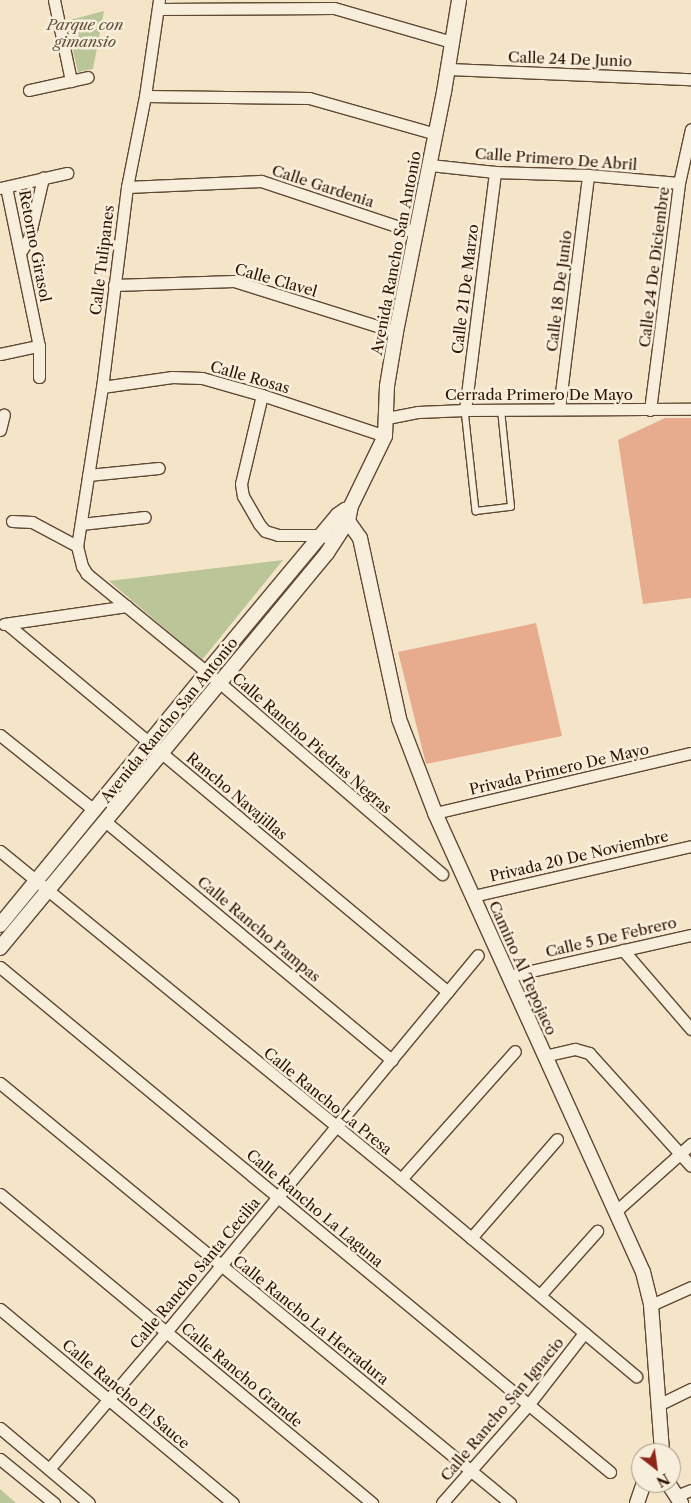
<!DOCTYPE html>
<html>
<head>
<meta charset="utf-8">
<style>
  body { margin:0 }
  #map { position:relative; width:691px; height:1503px; overflow:hidden; background:#f4e5c9; font-family:"Libre Caslon Text",serif }
  div>[style] { position:absolute }
  [style*='--x'] { left:calc(var(--x)*1px); top:calc(var(--y)*1px); width:calc(var(--w)*1px); rotate:calc(var(--a)*1deg) }
  .green>* { inset:0; background:#bac598 }
  .building>* { inset:0; background:#e7ac8e }
  .roads { filter:drop-shadow(1px 0 #604833) drop-shadow(-1px 0 #604833) drop-shadow(0 1px #604833) drop-shadow(0 -1px #604833) }
  .service>* { height:5.5px; margin:-2.75px; padding:0 2.75px; transform-origin:2.75px; border-radius:2.75px; background:#f8eedc }
  .minor>* { height:11px; margin:-5.5px; padding:0 5.5px; transform-origin:5.5px; border-radius:5.5px; background:#f8eedc }
  .tertiary>* { height:14px; margin:-7px; padding:0 7px; transform-origin:7px; border-radius:7px; background:#f8eedc }
  span { translate:-50% -50%; white-space:nowrap; text-align:center; line-height:1.15; -webkit-text-stroke:5px #f8eedc; paint-order:stroke }
  .park-label { font-size:15px; color:#605136; font-style:italic }
  .street-label { font-size:15px; color:#2f1301 }
  .north { position:absolute; left:631px; top:1443px; width:50px; height:50px; box-sizing:border-box; background:#f8eedc; border:1px solid #a89684; border-radius:50%; rotate:150deg; font-size:14px; font-weight:700; line-height:20px; text-align:center; color:#2f1301 }
  .north::after { content:''; display:block; margin:auto; width:18px; height:22px; background:#8f2418; clip-path:polygon(50% 0,100% 100%,50% 72%,0 100%) }
</style>
</head>
<body>
<div id="map">
  <div class="green">
    <i style="clip-path:polygon(104px 11px,93px 69px,78px 72px,66px 21px)"></i>
    <i style="clip-path:polygon(283px 560px,202px 660px,109px 581px)"></i>
    <i style="clip-path:polygon(0 1489px,16px 1503px,0 1503px)"></i>
  </div>
  <div class="building">
    <i style="clip-path:polygon(665px 418px,691px 418px,691px 598px,643px 604px,618px 440px)"></i>
    <i style="clip-path:polygon(536px 623px,562px 736px,426px 764px,398px 652px)"></i>
  </div>
  <div class="roads">
    <div class="service">
      <i style="--x:465;--y:410;--w:102;--a:83.8"></i>
      <i style="--x:476;--y:511;--w:35;--a:-7"></i>
      <i style="--x:511;--y:507;--w:97;--a:-95.9"></i>
    </div>
    <div class="minor">
      <i style="--x:54;--y:0;--w:83;--a:78.1"></i>
      <i style="--x:159;--y:0;--w:97;--a:98.3"></i>
      <i style="--x:145;--y:96;--w:93;--a:101.2"></i>
      <i style="--x:127;--y:187;--w:202;--a:97.1"></i>
      <i style="--x:102;--y:387;--w:161;--a:98.9"></i>
      <i style="--x:77;--y:546;--w:21;--a:76"></i>
      <i style="--x:82;--y:566;--w:9;--a:58"></i>
      <i style="--x:87;--y:574;--w:172;--a:39.3"></i>
      <i style="--x:220;--y:683;--w:293;--a:40.7"></i>
      <i style="--x:158;--y:9;--w:176;--a:-0.3"></i>
      <i style="--x:334;--y:8;--w:123;--a:16.1"></i>
      <i style="--x:448;--y:69;--w:243;--a:2.4"></i>
      <i style="--x:29;--y:90;--w:60;--a:-12.4"></i>
      <i style="--x:145;--y:96;--w:164;--a:0.7"></i>
      <i style="--x:309;--y:98;--w:132;--a:15.8"></i>
      <i style="--x:430;--y:165;--w:65;--a:6.1"></i>
      <i style="--x:495;--y:172;--w:93;--a:1.8"></i>
      <i style="--x:588;--y:175;--w:91;--a:5"></i>
      <i style="--x:6;--y:187;--w:162;--a:78.3"></i>
      <i style="--x:127;--y:187;--w:134;--a:-2.6"></i>
      <i style="--x:261;--y:181;--w:164;--a:18.4"></i>
      <i style="--x:0;--y:188;--w:69;--a:-12.6"></i>
      <i style="--x:20;--y:253;--w:17;--a:-59"></i>
      <i style="--x:29;--y:238;--w:62;--a:-76.9"></i>
      <i style="--x:114;--y:285;--w:120;--a:-1.9"></i>
      <i style="--x:234;--y:281;--w:170;--a:17.5"></i>
      <i style="--x:0;--y:354;--w:40;--a:-12"></i>
      <i style="--x:39;--y:346;--w:31;--a:90"></i>
      <i style="--x:102;--y:387;--w:71;--a:-8.1"></i>
      <i style="--x:172;--y:377;--w:30;--a:2"></i>
      <i style="--x:202;--y:378;--w:62;--a:15.8"></i>
      <i style="--x:262;--y:395;--w:130;--a:18.4"></i>
      <i style="--x:262;--y:395;--w:91;--a:103.3"></i>
      <i style="--x:241;--y:484;--w:12;--a:81"></i>
      <i style="--x:243;--y:496;--w:32;--a:60"></i>
      <i style="--x:259;--y:524;--w:9;--a:49"></i>
      <i style="--x:265;--y:531;--w:14;--a:17"></i>
      <i style="--x:278;--y:535;--w:44;--a:0"></i>
      <i style="--x:322;--y:535;--w:4;--a:27"></i>
      <i style="--x:559;--y:409;--w:236;--a:-82.9"></i>
      <i style="--x:465;--y:410;--w:240;--a:-82.8"></i>
      <i style="--x:650;--y:410;--w:229;--a:-82.7"></i>
      <i style="--x:679;--y:183;--w:55;--a:-77.5"></i>
      <i style="--x:387;--y:418;--w:32;--a:-11"></i>
      <i style="--x:418;--y:412;--w:47;--a:-2.4"></i>
      <i style="--x:465;--y:410;--w:226;--a:-0.3"></i>
      <i style="--x:0;--y:430;--w:16;--a:-76"></i>
      <i style="--x:88;--y:475;--w:71;--a:-5.6"></i>
      <i style="--x:12;--y:521;--w:20;--a:3"></i>
      <i style="--x:32;--y:522;--w:51;--a:28.1"></i>
      <i style="--x:81;--y:524;--w:64;--a:-6.2"></i>
      <i style="--x:4;--y:624;--w:124;--a:-8.3"></i>
      <i style="--x:7;--y:624;--w:574;--a:39.84"></i>
      <i style="--x:0;--y:735;--w:120;--a:38.6"></i>
      <i style="--x:435;--y:813;--w:263;--a:-13.2"></i>
      <i style="--x:106;--y:822;--w:372;--a:39.8"></i>
      <i style="--x:0;--y:851;--w:518;--a:39.28"></i>
      <i style="--x:401;--y:1179;--w:307;--a:40"></i>
      <i style="--x:473;--y:896;--w:224;--a:-12.9"></i>
      <i style="--x:623;--y:950;--w:104;--a:49.3"></i>
      <i style="--x:0;--y:967;--w:792;--a:39.62"></i>
      <i style="--x:509;--y:976;--w:187;--a:-12.7"></i>
      <i style="--x:544;--y:1056;--w:32;--a:-13"></i>
      <i style="--x:575;--y:1049;--w:15;--a:16"></i>
      <i style="--x:589;--y:1053;--w:152;--a:47.9"></i>
      <i style="--x:0;--y:1083;--w:661;--a:39.47"></i>
      <i style="--x:401;--y:1179;--w:171;--a:-48.3"></i>
      <i style="--x:0;--y:1194;--w:484;--a:39.7"></i>
      <i style="--x:616;--y:1211;--w:101;--a:-41.8"></i>
      <i style="--x:471;--y:1238;--w:131;--a:-49"></i>
      <i style="--x:540;--y:1295;--w:86;--a:-48.3"></i>
      <i style="--x:651;--y:1305;--w:44;--a:-24.2"></i>
      <i style="--x:0;--y:1309;--w:303;--a:39.8"></i>
      <i style="--x:658;--y:1405;--w:37;--a:-26"></i>
      <i style="--x:0;--y:1428;--w:116;--a:40.1"></i>
      <i style="--x:0;--y:1459;--w:70;--a:39.2"></i>
      <i style="--x:49;--y:1469;--w:180;--a:-49.5"></i>
      <i style="--x:166;--y:1332;--w:489;--a:-50.4"></i>
      <i style="--x:676;--y:1496;--w:16;--a:-22"></i>
      <i style="--x:442;--y:1503;--w:132;--a:-48.7"></i>
      <i style="--x:529;--y:1404;--w:90;--a:-52.2"></i>
    </div>
    <div class="tertiary">
      <i style="--x:338;--y:515;--w:12;--a:31"></i>
      <i style="--x:348;--y:521;--w:21;--a:55"></i>
      <i style="--x:360;--y:538;--w:185;--a:77.8"></i>
      <i style="--x:399;--y:719;--w:101;--a:69"></i>
      <i style="--x:435;--y:813;--w:504;--a:65.62"></i>
      <i style="--x:643;--y:1272;--w:34;--a:76"></i>
      <i style="--x:651;--y:1305;--w:148;--a:85.7"></i>
      <i style="--x:0;--y:925;--w:327;--a:-50.7"></i>
      <i style="--x:207;--y:672;--w:204;--a:-50.2"></i>
      <i style="--x:338;--y:515;--w:9;--a:-36"></i>
      <i style="--x:0;--y:948;--w:513;--a:-50.38"></i>
      <i style="--x:327;--y:553;--w:38;--a:-57"></i>
      <i style="--x:348;--y:521;--w:15;--a:-79"></i>
      <i style="--x:351;--y:506;--w:78;--a:-64.1"></i>
      <i style="--x:385;--y:436;--w:50;--a:-87.7"></i>
      <i style="--x:387;--y:386;--w:55;--a:-80.5"></i>
      <i style="--x:396;--y:332;--w:245;--a:-78.7"></i>
      <i style="--x:444;--y:92;--w:93;--a:-80.7"></i>
      <i style="--x:668;--y:1483;--w:24;--a:57"></i>
      <i style="--x:637;--y:1503;--w:21;--a:-71"></i>
    </div>
  </div>
  <div class="park-label">
    <span style="left:85px;top:33px">Parque con<br>gimansio</span>
  </div>
  <div class="street-label">
    <span style="left:570px;top:59px;rotate:2deg">Calle 24 De Junio</span>
    <span style="left:556px;top:159px;rotate:4deg">Calle Primero De Abril</span>
    <span style="left:323px;top:186px;rotate:18deg">Calle Gardenia</span>
    <span style="left:35px;top:246px;rotate:79deg">Retorno Girasol</span>
    <span style="left:396px;top:253px;rotate:-79deg">Avenida Rancho San Antonio</span>
    <span style="left:102px;top:260px;rotate:-83deg">Calle Tulipanes</span>
    <span style="left:654px;top:267px;rotate:-83deg">Calle 24 De Diciembre</span>
    <span style="left:276px;top:280px;rotate:16deg">Calle Clavel</span>
    <span style="left:465px;top:289px;rotate:-83deg">Calle 21 De Marzo</span>
    <span style="left:559px;top:291px;rotate:-83deg">Calle 18 De Junio</span>
    <span style="left:250px;top:377px;rotate:16deg">Calle Rosas</span>
    <span style="left:539px;top:395px">Cerrada Primero De Mayo</span>
    <span style="left:169px;top:720px;rotate:-51deg">Avenida Rancho San Antonio</span>
    <span style="left:312px;top:743px;rotate:41deg">Calle Rancho Piedras Negras</span>
    <span style="left:559px;top:769px;rotate:-13deg">Privada Primero De Mayo</span>
    <span style="left:237px;top:796px;rotate:40deg">Rancho Navajillas</span>
    <span style="left:579px;top:856px;rotate:-13deg">Privada 20 De Noviembre</span>
    <span style="left:259px;top:929px;rotate:40deg">Calle Rancho Pampas</span>
    <span style="left:611px;top:937px;rotate:-13deg">Calle 5 De Febrero</span>
    <span style="left:523px;top:968px;rotate:66deg">Camino Al Tepojaco</span>
    <span style="left:328px;top:1101px;rotate:39deg">Calle Rancho La Presa</span>
    <span style="left:315px;top:1208px;rotate:40deg">Calle Rancho La Laguna</span>
    <span style="left:195px;top:1273px;rotate:-50deg">Calle Rancho Santa Cecilia</span>
    <span style="left:311px;top:1320px;rotate:39deg">Calle Rancho La Herradura</span>
    <span style="left:242px;top:1375px;rotate:40deg">Calle Rancho Grande</span>
    <span style="left:126px;top:1394px;rotate:40deg">Calle Rancho El Sauce</span>
    <span style="left:502px;top:1409px;rotate:-50deg">Calle Rancho San Ignacio</span>
  </div>
  <div class="north">N</div>
</div>
</body>
</html>
